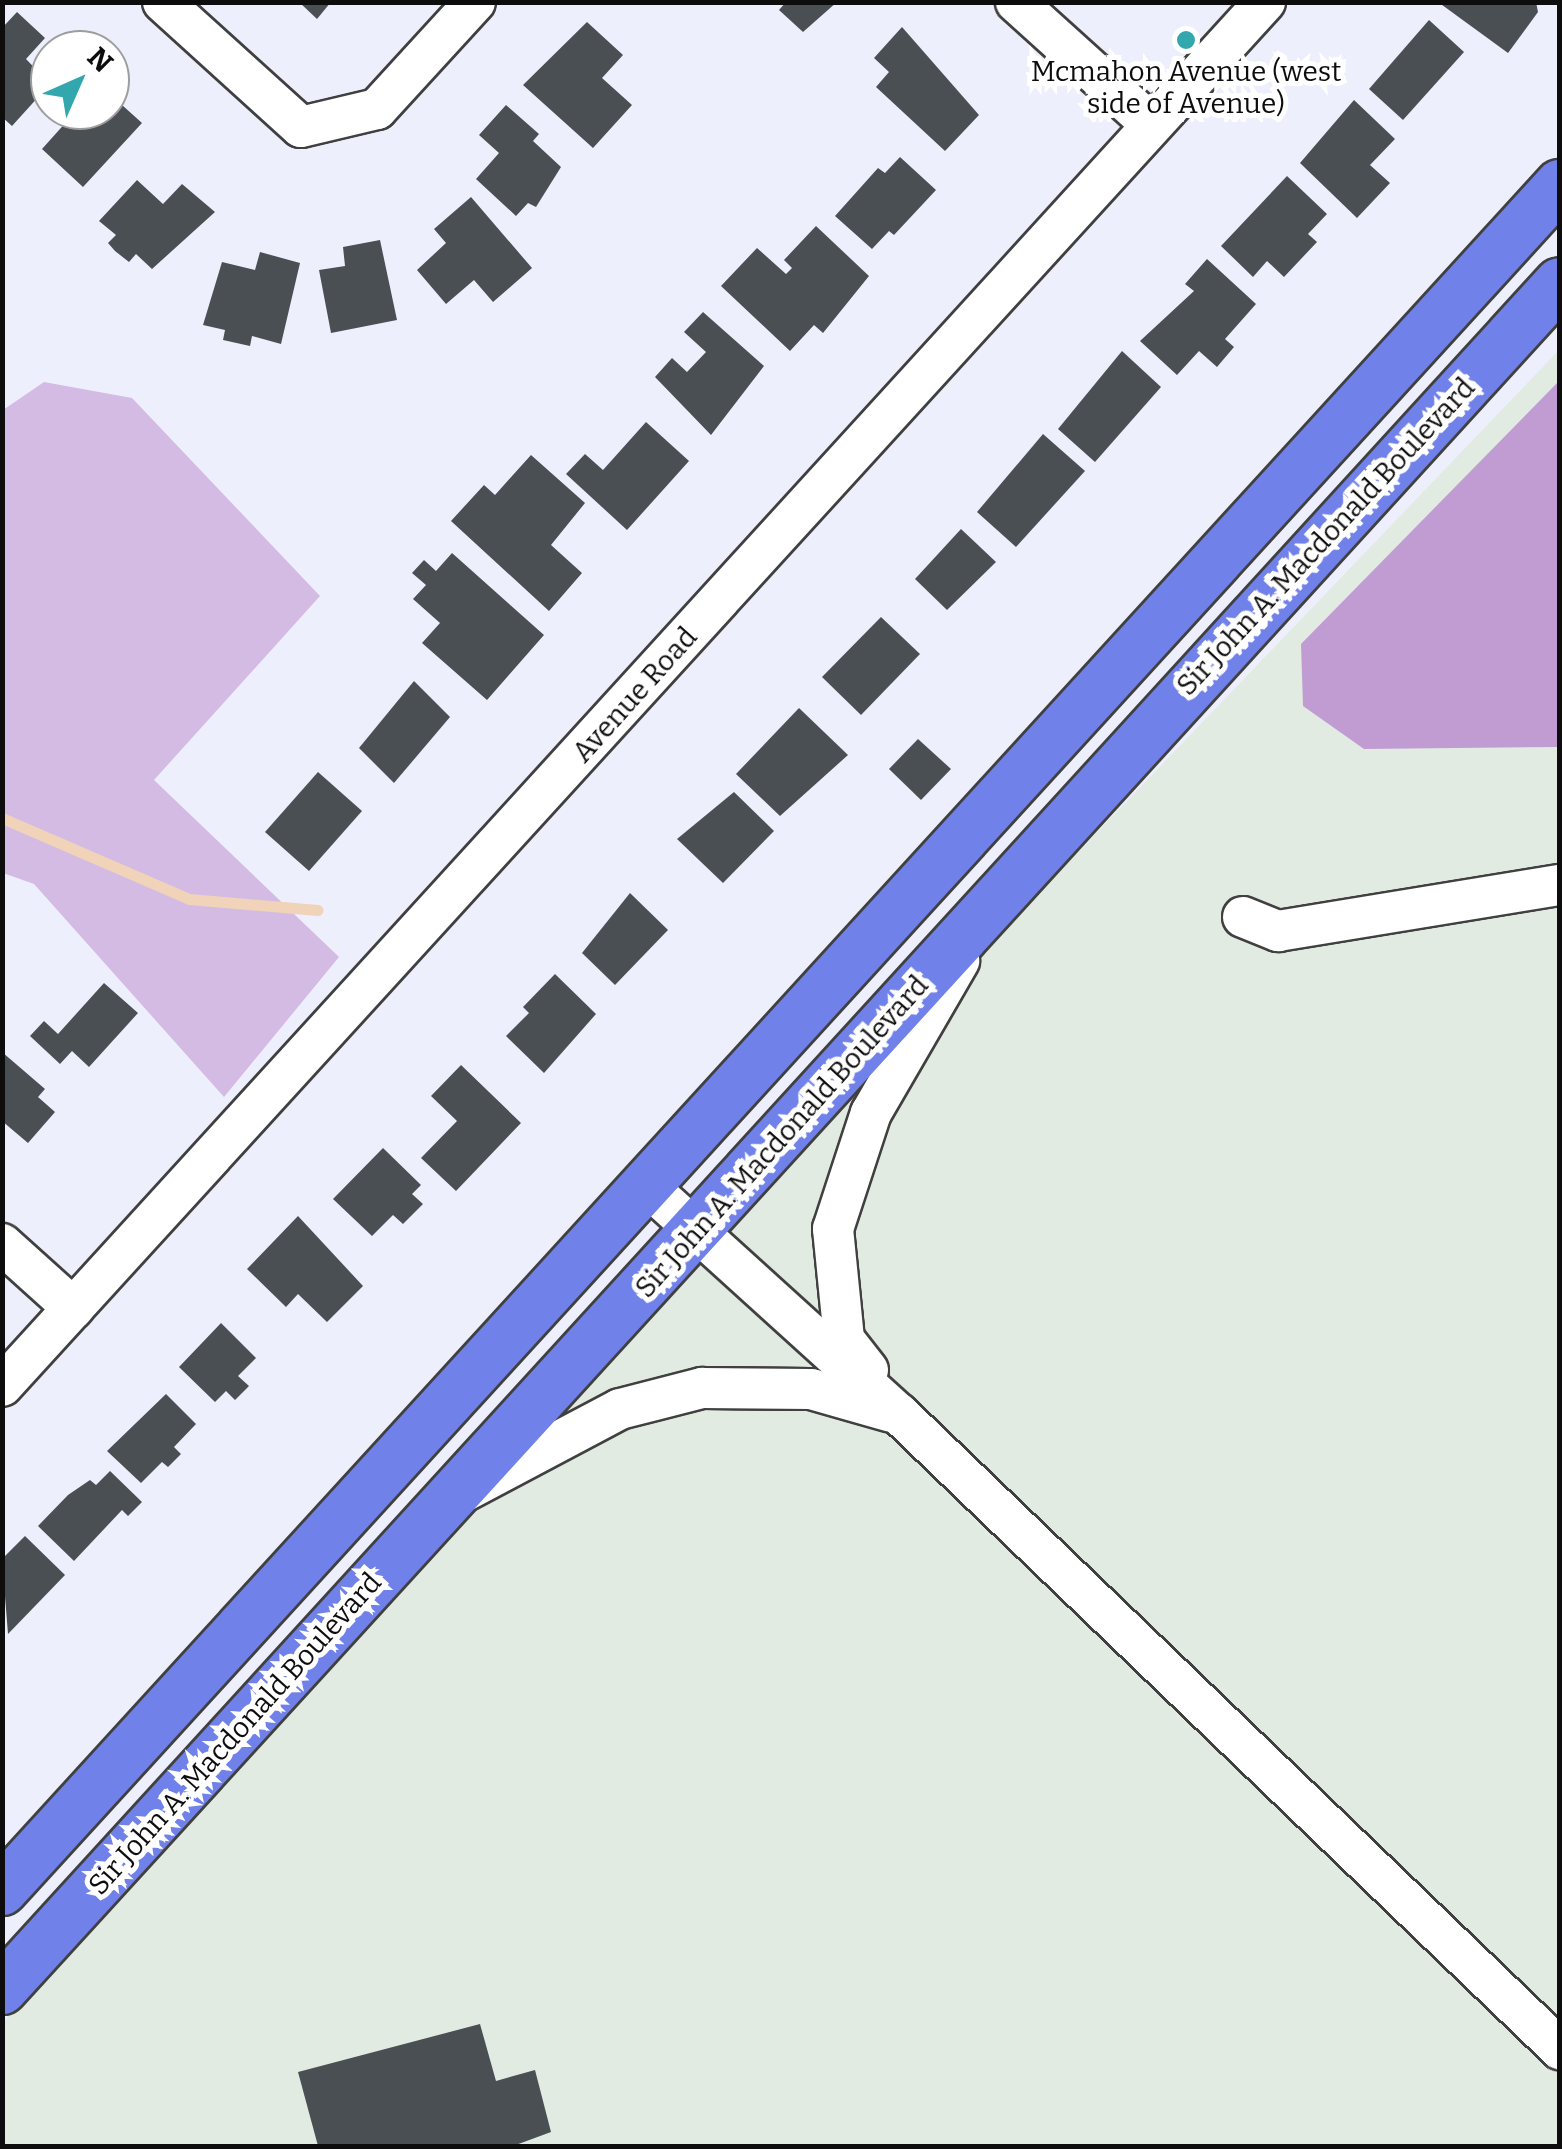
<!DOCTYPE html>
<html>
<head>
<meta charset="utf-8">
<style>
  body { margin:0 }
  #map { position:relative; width:1562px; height:2149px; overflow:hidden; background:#eeeffd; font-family:Bitter,serif }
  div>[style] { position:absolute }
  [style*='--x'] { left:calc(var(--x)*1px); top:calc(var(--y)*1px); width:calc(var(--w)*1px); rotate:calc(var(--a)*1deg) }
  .industrial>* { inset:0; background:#e2ebe2 }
  .green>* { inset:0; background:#d3bbe4 }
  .forest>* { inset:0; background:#c09cd3 }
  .stream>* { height:11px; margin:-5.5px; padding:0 5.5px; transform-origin:5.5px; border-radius:5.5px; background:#f0d3b8 }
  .building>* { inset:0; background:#4a4f54 }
  .roads { filter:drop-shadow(2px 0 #404040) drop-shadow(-2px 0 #404040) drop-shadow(0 2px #404040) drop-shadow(0 -2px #404040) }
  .minor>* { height:40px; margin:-20px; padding:0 20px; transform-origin:20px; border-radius:20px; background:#fff }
  .major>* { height:50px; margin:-25px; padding:0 25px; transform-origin:25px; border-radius:25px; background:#7181ea }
  .dots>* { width:28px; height:28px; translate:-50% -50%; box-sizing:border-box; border:5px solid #fff; border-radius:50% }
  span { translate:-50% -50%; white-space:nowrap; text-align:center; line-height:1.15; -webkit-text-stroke:10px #fff; paint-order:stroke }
  .poi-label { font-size:28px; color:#0d0d0d }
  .street-label { font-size:28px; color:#0d0d0d }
  .frame { position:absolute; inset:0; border:5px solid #0d0d0d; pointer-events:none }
  .north { position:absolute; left:30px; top:30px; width:100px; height:100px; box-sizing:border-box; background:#fff; border:2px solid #9e9e9e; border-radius:50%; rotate:45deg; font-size:28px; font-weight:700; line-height:40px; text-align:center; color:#0d0d0d }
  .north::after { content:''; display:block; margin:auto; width:35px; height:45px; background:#33a7ae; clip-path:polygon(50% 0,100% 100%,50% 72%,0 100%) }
</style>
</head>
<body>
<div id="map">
  <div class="industrial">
    <i style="clip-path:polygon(1559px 350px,1559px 2146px,3px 2146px,2px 2024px,964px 971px)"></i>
  </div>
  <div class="green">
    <i style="clip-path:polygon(44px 382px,132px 398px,320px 596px,154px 780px,339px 957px,224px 1097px,34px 884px,3px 873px,3px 410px)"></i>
  </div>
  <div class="forest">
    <i style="clip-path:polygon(1559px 381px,1559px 747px,1364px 749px,1303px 706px,1301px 644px)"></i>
  </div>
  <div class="stream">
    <i style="--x:2;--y:818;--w:204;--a:23.4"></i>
    <i style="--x:189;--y:899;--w:129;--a:4.9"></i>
  </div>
  <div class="building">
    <i style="clip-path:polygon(299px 2px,331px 2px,317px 19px)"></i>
    <i style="clip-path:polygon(786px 2px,837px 2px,803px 32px,779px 10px)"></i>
    <i style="clip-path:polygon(1438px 2px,1536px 2px,1538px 12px,1508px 53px)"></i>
    <i style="clip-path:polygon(17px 12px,45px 38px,26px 59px,50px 84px,12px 126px,2px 117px,2px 28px)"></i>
    <i style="clip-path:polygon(1429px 20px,1464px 52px,1403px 120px,1369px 89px)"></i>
    <i style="clip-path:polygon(587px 22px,623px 55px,602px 78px,632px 105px,593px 148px,523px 85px)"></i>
    <i style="clip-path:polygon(902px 27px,979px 115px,945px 151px,876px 87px,889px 72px,874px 58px)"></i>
    <i style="clip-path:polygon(1354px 100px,1395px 139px,1370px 165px,1390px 183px,1357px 218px,1300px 163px)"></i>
    <i style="clip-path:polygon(122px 105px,142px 123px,83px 187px,42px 149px,77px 110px,98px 110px,108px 120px)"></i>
    <i style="clip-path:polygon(506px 105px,539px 134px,533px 141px,561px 167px,536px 207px,528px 203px,516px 216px,476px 179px,499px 153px,479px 135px)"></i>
    <i style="clip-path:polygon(900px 157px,936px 190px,894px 235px,889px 231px,872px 249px,835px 216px,878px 168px,885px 173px)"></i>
    <i style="clip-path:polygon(1287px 176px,1327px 214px,1308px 234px,1317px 242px,1284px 277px,1267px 261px,1253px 277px,1221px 246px)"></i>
    <i style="clip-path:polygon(137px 180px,163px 204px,182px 184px,215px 212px,152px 269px,136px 254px,129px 262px,115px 251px,108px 243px,116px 235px,99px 221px)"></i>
    <i style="clip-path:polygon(471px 197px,532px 268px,493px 302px,474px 280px,446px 304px,417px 270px,446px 243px,434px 229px)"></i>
    <i style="clip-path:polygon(816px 226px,869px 276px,823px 333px,814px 325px,790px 351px,721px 286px,757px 248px,786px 274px,792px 268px,784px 260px)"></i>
    <i style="clip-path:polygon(380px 240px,397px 320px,331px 333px,319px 270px,345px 266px,343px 247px)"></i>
    <i style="clip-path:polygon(260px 252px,300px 263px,281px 344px,252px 336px,250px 346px,223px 340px,225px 330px,203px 325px,222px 262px,255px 270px)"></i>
    <i style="clip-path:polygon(1207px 259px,1256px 304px,1225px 339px,1234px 347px,1217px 367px,1199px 351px,1177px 375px,1140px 341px,1194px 291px,1185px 284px)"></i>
    <i style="clip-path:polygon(703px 312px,764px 366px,711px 435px,655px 377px,672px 358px,687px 372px,706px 352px,684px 332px)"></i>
    <i style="clip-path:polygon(1122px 351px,1161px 387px,1095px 462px,1058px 429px)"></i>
    <i style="clip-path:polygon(646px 422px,689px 461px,627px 530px,566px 474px,585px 454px,603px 470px)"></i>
    <i style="clip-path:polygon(1043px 434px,1085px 471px,1016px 547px,977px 512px)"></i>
    <i style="clip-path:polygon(531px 455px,585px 503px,551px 545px,582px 573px,549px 611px,451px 521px,484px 485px,495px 495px)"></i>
    <i style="clip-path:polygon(961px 529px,996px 562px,947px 610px,915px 579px)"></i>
    <i style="clip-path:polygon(452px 553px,544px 635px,487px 700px,422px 643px,440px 623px,413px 599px,426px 585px,412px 573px,424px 560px,436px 571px)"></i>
    <i style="clip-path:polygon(881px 617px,920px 654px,861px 715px,822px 677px)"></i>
    <i style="clip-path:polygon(414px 681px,450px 717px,394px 783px,359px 748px)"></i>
    <i style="clip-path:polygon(799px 708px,848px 755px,780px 816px,736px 774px)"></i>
    <i style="clip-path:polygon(918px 739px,951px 769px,921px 800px,889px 769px)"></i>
    <i style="clip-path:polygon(318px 772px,362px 811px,309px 871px,265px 832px)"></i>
    <i style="clip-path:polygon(734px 792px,774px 831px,723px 883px,677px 839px)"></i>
    <i style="clip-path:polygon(630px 893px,668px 930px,615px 985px,582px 953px)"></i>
    <i style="clip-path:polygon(555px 974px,596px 1014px,544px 1073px,506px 1036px,529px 1013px,523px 1007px)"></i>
    <i style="clip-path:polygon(104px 983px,138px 1013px,89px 1067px,72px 1051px,60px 1064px,30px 1036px,44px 1021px,58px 1034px)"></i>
    <i style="clip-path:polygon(2px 1052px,45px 1089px,38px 1097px,55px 1112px,28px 1143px,2px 1121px)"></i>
    <i style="clip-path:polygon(461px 1065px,521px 1123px,456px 1191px,421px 1158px,457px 1121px,431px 1096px)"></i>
    <i style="clip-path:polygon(383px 1148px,421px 1185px,412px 1194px,423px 1204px,403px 1224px,393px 1215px,372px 1236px,333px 1199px)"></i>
    <i style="clip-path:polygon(298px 1216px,363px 1286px,327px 1322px,298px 1294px,286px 1307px,247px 1269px)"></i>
    <i style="clip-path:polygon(221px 1323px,256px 1358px,238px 1376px,249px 1386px,235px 1400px,226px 1391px,215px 1402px,179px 1367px)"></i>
    <i style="clip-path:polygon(166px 1394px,196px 1424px,174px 1447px,181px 1454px,168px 1467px,162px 1462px,141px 1483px,107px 1451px)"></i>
    <i style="clip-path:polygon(110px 1471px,142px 1502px,128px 1516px,122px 1510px,74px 1561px,38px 1526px,68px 1495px,90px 1480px,96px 1485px)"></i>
    <i style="clip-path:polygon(25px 1536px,65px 1575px,8px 1634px,2px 1559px)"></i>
    <i style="clip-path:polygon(480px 2024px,496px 2081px,535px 2070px,551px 2132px,513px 2146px,318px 2146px,298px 2072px)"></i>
  </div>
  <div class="roads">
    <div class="minor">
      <i style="--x:163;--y:2;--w:186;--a:42.2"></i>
      <i style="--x:301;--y:127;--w:78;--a:-13.3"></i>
      <i style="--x:377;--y:109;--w:145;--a:-47.5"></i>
      <i style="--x:1016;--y:2;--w:183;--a:42.1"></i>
      <i style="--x:1243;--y:917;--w:38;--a:22"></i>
      <i style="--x:1278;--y:931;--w:286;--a:-9.3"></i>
      <i style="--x:645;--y:1184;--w:343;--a:42.2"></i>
      <i style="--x:899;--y:1414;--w:917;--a:43.85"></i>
      <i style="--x:2;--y:1244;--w:96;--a:42"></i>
      <i style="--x:868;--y:1370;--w:39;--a:-128"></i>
      <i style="--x:844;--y:1339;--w:111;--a:-95.7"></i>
      <i style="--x:833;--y:1229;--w:122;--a:-71.9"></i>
      <i style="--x:871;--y:1113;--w:176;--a:-59.9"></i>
      <i style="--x:2;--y:1386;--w:1874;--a:-47.62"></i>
      <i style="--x:465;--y:1491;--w:175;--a:-27.9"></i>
      <i style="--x:620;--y:1409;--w:85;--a:-14.4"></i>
      <i style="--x:702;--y:1388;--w:109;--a:0.5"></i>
      <i style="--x:811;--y:1389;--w:83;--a:16"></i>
    </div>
    <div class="major">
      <i style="--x:2;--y:1890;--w:2310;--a:-47.58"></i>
      <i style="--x:2;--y:1989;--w:2310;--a:-47.6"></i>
    </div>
  </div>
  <div class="dots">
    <i style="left:1186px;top:40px;background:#33a7ae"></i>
  </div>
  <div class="poi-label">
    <span style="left:1186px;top:88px">Mcmahon Avenue (west<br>side of Avenue)</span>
  </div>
  <div class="street-label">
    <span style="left:1326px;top:537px;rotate:-47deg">Sir John A. Macdonald Boulevard</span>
    <span style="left:635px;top:695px;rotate:-48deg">Avenue Road</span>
    <span style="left:782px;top:1137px;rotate:-48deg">Sir John A. Macdonald Boulevard</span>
    <span style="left:235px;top:1734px;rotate:-48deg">Sir John A. Macdonald Boulevard</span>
  </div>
  <div class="frame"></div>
  <div class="north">N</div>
</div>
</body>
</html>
